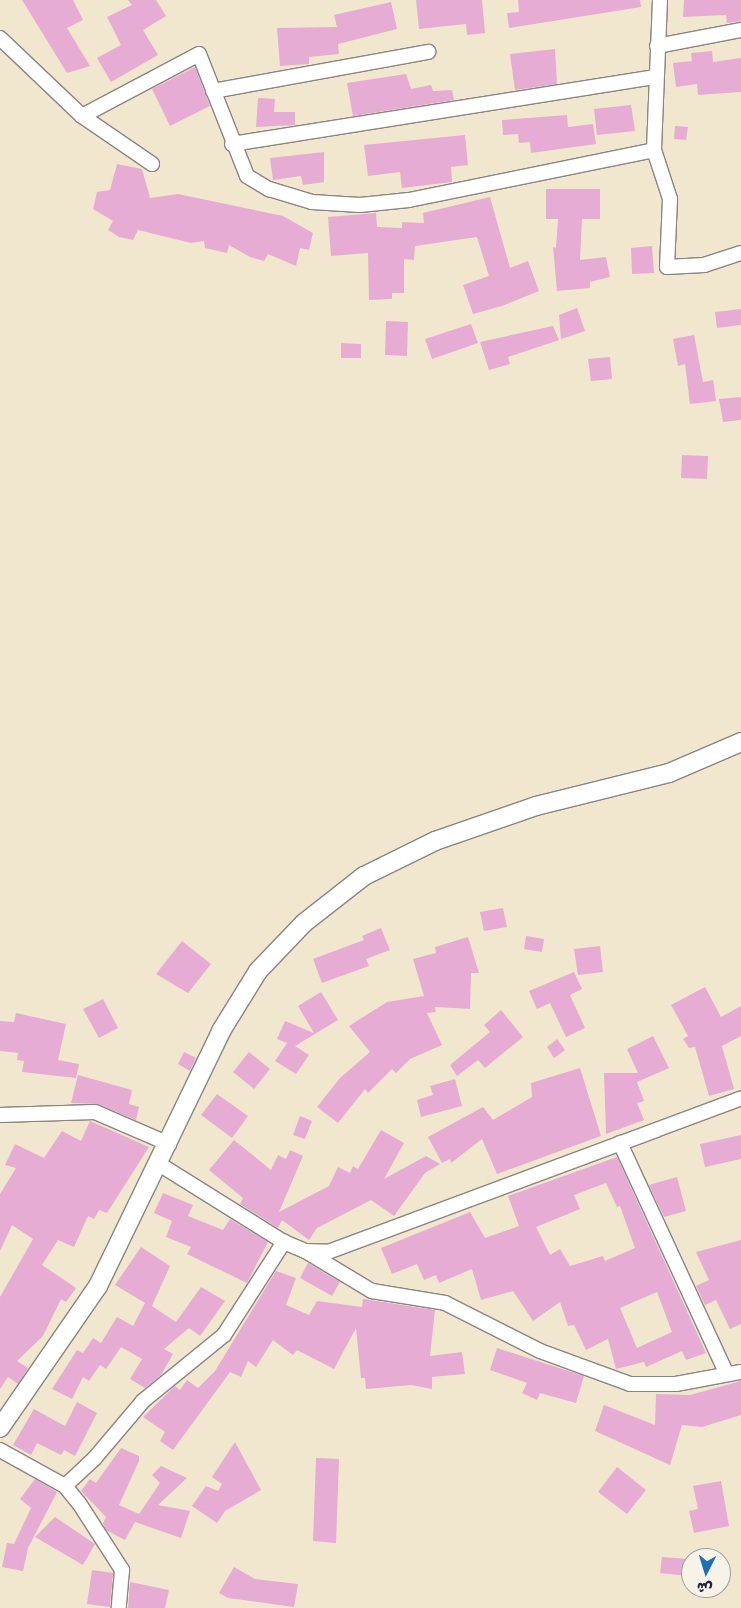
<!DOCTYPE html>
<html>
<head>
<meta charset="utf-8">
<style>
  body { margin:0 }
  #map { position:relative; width:741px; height:1608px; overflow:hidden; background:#f1e7cf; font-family:Kalam,"Playpen Sans Arabic",sans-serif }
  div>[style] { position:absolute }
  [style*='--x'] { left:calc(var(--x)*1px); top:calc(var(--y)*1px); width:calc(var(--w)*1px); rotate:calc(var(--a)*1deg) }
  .building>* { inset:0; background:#e7acd3 }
  .roads { filter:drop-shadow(1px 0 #8a8485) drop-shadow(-1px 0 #8a8485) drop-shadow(0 1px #8a8485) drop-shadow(0 -1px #8a8485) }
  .minor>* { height:14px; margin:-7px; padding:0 7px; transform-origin:7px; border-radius:7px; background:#fff }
  .tertiary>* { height:18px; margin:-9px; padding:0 9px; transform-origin:9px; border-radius:9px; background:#fff }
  span { translate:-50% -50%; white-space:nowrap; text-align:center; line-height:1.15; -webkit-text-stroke:5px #f7f3e8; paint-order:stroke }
  .north { position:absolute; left:681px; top:1548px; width:50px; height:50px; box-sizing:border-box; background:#f7f3e8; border:1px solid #a29fa3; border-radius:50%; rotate:185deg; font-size:14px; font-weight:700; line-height:20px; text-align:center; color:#22223b }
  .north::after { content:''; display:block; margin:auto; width:18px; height:22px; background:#1f6fb2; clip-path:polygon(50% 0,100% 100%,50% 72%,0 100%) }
</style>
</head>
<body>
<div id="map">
  <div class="building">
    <i style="clip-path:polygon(22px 0,73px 0,83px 20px,67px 28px,90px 66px,67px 73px)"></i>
    <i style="clip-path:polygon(128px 0,156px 0,166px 16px,143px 30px,158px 55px,111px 82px,97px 58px,121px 45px,107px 17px,132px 5px)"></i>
    <i style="clip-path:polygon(416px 0,482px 0,485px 33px,467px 35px,466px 24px,419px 29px)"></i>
    <i style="clip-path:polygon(518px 0,640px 0,641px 7px,509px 28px,507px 13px,519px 12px)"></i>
    <i style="clip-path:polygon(684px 0,741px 0,741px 21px,727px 23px,726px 15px,683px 17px)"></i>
    <i style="clip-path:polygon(391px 2px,397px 29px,338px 44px,339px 54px,309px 57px,309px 64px,280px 66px,277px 28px,337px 27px,334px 15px)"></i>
    <i style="clip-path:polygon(555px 49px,557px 84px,515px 90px,510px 54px)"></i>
    <i style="clip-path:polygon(712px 51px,713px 62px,741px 58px,741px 92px,698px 95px,697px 84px,676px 87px,673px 63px,692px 61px,691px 53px)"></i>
    <i style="clip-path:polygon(195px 67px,210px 106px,170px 126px,152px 89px)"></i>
    <i style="clip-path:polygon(406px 74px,411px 89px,431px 85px,433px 91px,452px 90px,454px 100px,353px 116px,347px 83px)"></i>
    <i style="clip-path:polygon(258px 98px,275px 99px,274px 112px,295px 112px,295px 125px,256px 127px)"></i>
    <i style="clip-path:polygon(631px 105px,635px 131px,597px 135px,594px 109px)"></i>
    <i style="clip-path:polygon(567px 115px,568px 127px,593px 124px,596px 144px,531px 153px,530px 142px,519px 143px,518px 134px,503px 135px,502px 120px)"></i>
    <i style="clip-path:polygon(675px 126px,688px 127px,686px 140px,674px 139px)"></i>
    <i style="clip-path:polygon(465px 135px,468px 165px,451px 167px,452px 182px,402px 188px,400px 172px,368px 176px,364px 145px)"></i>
    <i style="clip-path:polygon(324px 152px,324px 182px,303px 185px,301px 176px,273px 180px,270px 158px)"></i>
    <i style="clip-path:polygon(117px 164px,142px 169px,150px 198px,178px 194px,283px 216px,313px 233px,309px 250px,300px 248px,296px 266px,268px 254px,264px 261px,250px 257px,229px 245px,227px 253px,205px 248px,204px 241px,191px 243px,138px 230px,133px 240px,119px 237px,108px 230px,113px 221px,93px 209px,97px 192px,110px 190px)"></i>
    <i style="clip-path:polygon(546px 189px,600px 189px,600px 219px,582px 219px,580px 260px,606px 257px,610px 277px,590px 282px,590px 288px,557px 291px,553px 247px,556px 248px,558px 219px,546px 219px)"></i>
    <i style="clip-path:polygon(490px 197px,510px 268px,528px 261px,539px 291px,502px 306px,473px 314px,463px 285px,489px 276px,477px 237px,415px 246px,414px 260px,404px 259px,404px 293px,392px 293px,392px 299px,369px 300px,368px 253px,331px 256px,328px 217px,376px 213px,377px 227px,402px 228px,402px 222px,424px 223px,423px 213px)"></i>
    <i style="clip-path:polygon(652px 246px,654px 273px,632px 274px,631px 248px)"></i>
    <i style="clip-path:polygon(577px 308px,585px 331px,561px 339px,559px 315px)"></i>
    <i style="clip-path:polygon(741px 309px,741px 325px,717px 328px,715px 312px)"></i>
    <i style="clip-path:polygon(386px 321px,408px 322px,407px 356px,385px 355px)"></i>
    <i style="clip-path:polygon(471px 324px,478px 343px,432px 359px,425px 339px)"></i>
    <i style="clip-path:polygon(553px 326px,559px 340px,508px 357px,510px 364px,489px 370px,480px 342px)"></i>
    <i style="clip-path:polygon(694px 335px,703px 382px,713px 380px,716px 401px,690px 404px,685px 364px,678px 366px,673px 339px)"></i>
    <i style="clip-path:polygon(341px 343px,361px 344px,361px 358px,341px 358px)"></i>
    <i style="clip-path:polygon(610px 357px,612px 379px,591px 381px,588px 359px)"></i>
    <i style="clip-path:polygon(741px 397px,741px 420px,723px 422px,719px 399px)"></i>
    <i style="clip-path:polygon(682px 455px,708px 456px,707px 479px,681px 478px)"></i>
    <i style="clip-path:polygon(503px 908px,507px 927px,484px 931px,480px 912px)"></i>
    <i style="clip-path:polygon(381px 928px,390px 950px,366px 959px,369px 966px,322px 983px,313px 959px,364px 940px,362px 936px)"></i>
    <i style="clip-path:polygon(526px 936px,544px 939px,542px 952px,524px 949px)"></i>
    <i style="clip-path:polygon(468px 937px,479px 973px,471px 973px,470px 1009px,435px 1007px,436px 1012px,427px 1013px,442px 1045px,410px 1059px,396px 1073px,392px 1069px,368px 1093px,365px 1089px,338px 1123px,317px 1107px,340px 1078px,370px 1052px,349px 1026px,387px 1002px,424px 996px,413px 959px,436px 953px,435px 947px)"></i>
    <i style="clip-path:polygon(182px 941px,211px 964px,188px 993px,156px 974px)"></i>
    <i style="clip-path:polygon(600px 946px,603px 972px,578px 975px,574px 949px)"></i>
    <i style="clip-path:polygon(574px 972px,582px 989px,570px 995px,585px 1028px,566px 1037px,550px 1003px,537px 1009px,529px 991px)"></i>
    <i style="clip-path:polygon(705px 987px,721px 1017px,741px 1006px,741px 1036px,722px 1046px,734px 1089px,709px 1096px,695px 1047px,689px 1048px,683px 1039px,688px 1036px,671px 1005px)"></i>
    <i style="clip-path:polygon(321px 992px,338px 1020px,295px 1046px,309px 1055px,296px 1074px,275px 1061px,287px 1043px,277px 1039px,285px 1021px,314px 1033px,298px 1006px)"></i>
    <i style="clip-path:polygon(103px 999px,118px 1028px,99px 1038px,83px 1009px)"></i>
    <i style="clip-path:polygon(501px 1010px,523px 1037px,485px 1068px,478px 1060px,457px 1076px,450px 1065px,490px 1032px,484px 1025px)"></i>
    <i style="clip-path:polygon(16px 1013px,66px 1024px,58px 1060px,79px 1064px,76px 1078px,22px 1072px,24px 1061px,17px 1060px,18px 1053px,0 1051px,0 1021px,14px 1022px)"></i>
    <i style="clip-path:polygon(653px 1036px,669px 1068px,637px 1082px,644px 1101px,637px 1103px,644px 1120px,606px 1134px,604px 1073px,638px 1073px,627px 1049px)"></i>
    <i style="clip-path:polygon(557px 1039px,565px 1050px,554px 1058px,547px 1047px)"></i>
    <i style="clip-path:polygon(184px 1052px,196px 1058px,190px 1071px,178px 1064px)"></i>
    <i style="clip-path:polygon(249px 1052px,270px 1069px,254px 1089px,233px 1072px)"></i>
    <i style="clip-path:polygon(580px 1068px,601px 1136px,497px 1174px,482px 1139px,451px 1163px,450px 1159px,442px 1163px,428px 1137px,483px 1107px,493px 1120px,532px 1097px,531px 1083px)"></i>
    <i style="clip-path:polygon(78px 1075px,132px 1090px,129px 1104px,139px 1107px,136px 1120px,98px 1104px,71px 1103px)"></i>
    <i style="clip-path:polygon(455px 1079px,462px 1106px,421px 1117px,417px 1100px,433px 1095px,430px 1086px)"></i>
    <i style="clip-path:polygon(217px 1094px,248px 1116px,232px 1138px,201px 1115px)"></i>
    <i style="clip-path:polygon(300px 1116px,312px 1121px,305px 1139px,293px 1135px)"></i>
    <i style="clip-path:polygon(90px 1121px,149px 1147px,107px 1213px,99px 1210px,94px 1219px,88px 1216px,74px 1247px,58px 1240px,42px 1265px,76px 1288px,66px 1302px,61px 1299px,43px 1336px,17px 1361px,28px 1368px,18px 1384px,8px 1377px,0 1389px,0 1297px,33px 1239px,12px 1225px,0 1251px,0 1194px,16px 1168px,5px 1165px,15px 1144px,44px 1158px,62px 1131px,81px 1141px)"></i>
    <i style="clip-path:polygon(381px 1130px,404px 1143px,384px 1179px,426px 1156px,440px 1164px,425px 1173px,394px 1216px,371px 1200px,317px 1228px,309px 1240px,282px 1220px,278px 1228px,240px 1204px,243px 1198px,209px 1170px,234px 1140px,271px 1170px,278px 1155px,286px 1159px,290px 1150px,303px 1156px,279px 1212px,329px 1186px,338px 1167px,350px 1173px,353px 1166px,358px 1169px)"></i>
    <i style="clip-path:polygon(741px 1135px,741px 1159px,705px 1167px,700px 1144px)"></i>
    <i style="clip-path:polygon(evenodd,617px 1157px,706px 1353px,686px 1360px,682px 1351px,646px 1367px,644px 1362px,616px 1369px,608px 1339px,586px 1350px,574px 1325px,568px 1326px,560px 1302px,533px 1321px,513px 1291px,481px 1300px,472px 1269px,439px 1283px,436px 1275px,424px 1280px,417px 1264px,392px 1274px,381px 1248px,470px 1212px,485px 1238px,519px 1226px,508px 1196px,617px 1157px,606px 1183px,617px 1207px,620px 1206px,635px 1248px,605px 1261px,603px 1256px,570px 1266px,560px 1249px,550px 1255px,536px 1227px,580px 1209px,574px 1195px,606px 1183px,617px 1157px,657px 1292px,672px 1332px,637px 1348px,620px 1308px,657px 1292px)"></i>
    <i style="clip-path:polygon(677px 1177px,686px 1211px,664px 1217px,649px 1185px)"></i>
    <i style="clip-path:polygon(163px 1193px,193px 1205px,188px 1216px,223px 1230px,230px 1219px,268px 1242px,247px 1283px,187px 1254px,191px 1247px,166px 1237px,172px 1221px,154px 1213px)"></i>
    <i style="clip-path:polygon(741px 1240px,741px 1324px,730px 1329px,716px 1300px,705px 1305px,696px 1286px,709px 1280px,696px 1252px)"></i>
    <i style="clip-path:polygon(141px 1247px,170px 1266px,152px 1306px,176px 1322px,201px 1287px,225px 1301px,200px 1336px,189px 1328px,164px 1349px,173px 1354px,161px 1375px,145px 1388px,130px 1379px,142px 1359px,121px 1347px,106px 1369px,100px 1365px,89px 1381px,83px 1377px,72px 1399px,52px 1389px,77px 1350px,83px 1353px,93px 1338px,101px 1343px,117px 1317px,133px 1326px,145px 1303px,115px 1285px)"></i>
    <i style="clip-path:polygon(308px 1263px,340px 1282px,332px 1296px,300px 1278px)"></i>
    <i style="clip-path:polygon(276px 1271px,296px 1278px,286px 1305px,309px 1315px,317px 1301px,362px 1307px,363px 1299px,435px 1310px,430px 1356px,462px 1352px,465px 1374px,432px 1377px,432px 1389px,411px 1385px,366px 1389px,365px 1378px,361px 1378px,356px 1328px,334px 1369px,297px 1350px,293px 1355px,273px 1340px,256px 1367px,248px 1361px,241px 1377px,230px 1372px,173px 1450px,160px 1441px,165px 1432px,143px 1417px,175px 1386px,180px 1390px,187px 1380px,198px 1388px,215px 1371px)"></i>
    <i style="clip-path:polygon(497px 1348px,584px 1376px,576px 1403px,540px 1393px,537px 1400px,522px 1393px,527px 1383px,490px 1370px)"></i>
    <i style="clip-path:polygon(741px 1381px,741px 1415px,702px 1427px,682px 1425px,670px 1465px,595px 1431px,604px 1405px,655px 1425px,656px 1394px,690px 1395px)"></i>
    <i style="clip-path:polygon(77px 1402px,97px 1413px,75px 1456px,64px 1450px,61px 1455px,37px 1443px,31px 1455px,13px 1445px,34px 1409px,65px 1426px)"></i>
    <i style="clip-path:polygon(235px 1442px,261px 1490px,225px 1511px,217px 1523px,192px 1506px,206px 1486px,218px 1491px,222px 1484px,212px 1477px)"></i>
    <i style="clip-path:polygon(121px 1448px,139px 1456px,139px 1461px,119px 1505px,139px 1514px,160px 1483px,152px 1475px,161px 1466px,187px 1478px,158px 1505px,190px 1511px,181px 1538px,135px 1522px,125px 1540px,106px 1530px,103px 1523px,106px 1517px,81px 1491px,90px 1479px,96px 1483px)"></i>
    <i style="clip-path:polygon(316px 1458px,339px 1459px,336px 1543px,313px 1541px)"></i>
    <i style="clip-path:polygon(617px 1467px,646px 1490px,627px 1514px,598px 1492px)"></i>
    <i style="clip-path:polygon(35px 1479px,57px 1492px,28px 1548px,23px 1571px,2px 1567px,7px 1543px,14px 1544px,31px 1508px,20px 1499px)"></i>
    <i style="clip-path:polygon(721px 1481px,729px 1526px,694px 1533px,689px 1511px,698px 1509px,693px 1486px)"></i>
    <i style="clip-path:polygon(55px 1517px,95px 1544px,83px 1565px,35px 1537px)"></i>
    <i style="clip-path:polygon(662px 1557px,689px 1559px,688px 1576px,660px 1573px)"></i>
    <i style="clip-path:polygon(234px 1567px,255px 1579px,298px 1584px,294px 1607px,228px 1598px,219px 1593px)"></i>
    <i style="clip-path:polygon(92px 1570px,113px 1573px,110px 1607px,87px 1604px)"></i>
    <i style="clip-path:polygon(130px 1582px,169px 1590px,165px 1608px,128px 1608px)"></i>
  </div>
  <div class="roads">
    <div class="minor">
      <i style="--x:660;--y:0;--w:150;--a:92.3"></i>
      <i style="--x:654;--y:150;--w:52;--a:71.9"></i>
      <i style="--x:670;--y:199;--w:68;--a:92.5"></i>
      <i style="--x:667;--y:267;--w:37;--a:-3"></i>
      <i style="--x:704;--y:265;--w:39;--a:-18"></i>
      <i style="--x:0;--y:38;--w:113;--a:43.6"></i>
      <i style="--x:82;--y:116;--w:85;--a:34.4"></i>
      <i style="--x:657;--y:46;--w:86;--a:-10.8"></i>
      <i style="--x:213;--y:91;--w:219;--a:-10.3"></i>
      <i style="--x:82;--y:116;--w:132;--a:-27.9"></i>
      <i style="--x:199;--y:54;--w:131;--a:68.5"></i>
      <i style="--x:247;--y:176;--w:26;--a:31"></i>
      <i style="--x:269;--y:189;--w:45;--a:16.8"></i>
      <i style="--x:312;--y:202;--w:48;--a:3.6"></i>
      <i style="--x:360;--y:205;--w:49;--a:-5.8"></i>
      <i style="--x:409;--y:200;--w:250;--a:-11.5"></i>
      <i style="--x:232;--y:144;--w:429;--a:-9"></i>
      <i style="--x:0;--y:1115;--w:95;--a:-1.8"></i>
      <i style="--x:95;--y:1112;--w:81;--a:23.4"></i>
      <i style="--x:620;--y:1143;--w:252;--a:65.2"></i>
      <i style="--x:159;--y:1164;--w:147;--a:32"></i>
      <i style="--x:284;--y:1242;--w:23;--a:23"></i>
      <i style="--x:305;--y:1251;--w:23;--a:2"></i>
      <i style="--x:328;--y:1252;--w:441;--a:-20.4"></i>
      <i style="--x:307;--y:1252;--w:76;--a:31"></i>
      <i style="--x:372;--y:1291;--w:74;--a:9.3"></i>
      <i style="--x:445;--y:1303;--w:106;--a:26.8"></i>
      <i style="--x:540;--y:1351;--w:96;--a:20.1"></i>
      <i style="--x:630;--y:1384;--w:46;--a:0"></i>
      <i style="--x:676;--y:1384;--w:66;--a:-10.5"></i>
      <i style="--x:0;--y:1450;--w:74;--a:29"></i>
      <i style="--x:65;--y:1486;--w:22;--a:51"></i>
      <i style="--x:79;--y:1503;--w:80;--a:57.3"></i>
      <i style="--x:122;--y:1570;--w:38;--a:95"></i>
      <i style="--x:65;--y:1486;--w:40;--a:-43"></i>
      <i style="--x:94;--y:1459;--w:76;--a:-49.8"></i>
      <i style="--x:143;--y:1401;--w:104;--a:-39.2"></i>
      <i style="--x:224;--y:1335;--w:111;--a:-57.2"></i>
    </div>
    <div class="tertiary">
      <i style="--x:0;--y:1428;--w:173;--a:-55.4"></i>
      <i style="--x:98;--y:1286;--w:283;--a:-64.2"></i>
      <i style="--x:221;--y:1031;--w:70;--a:-58.3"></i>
      <i style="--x:258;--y:971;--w:66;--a:-46.2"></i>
      <i style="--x:304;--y:923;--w:76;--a:-38.1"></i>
      <i style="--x:364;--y:876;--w:79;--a:-26.2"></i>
      <i style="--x:435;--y:841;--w:107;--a:-19.1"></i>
      <i style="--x:536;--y:806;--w:137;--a:-13.9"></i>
      <i style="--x:669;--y:773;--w:78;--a:-23.3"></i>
    </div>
  </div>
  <div class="north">ش</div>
</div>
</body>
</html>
